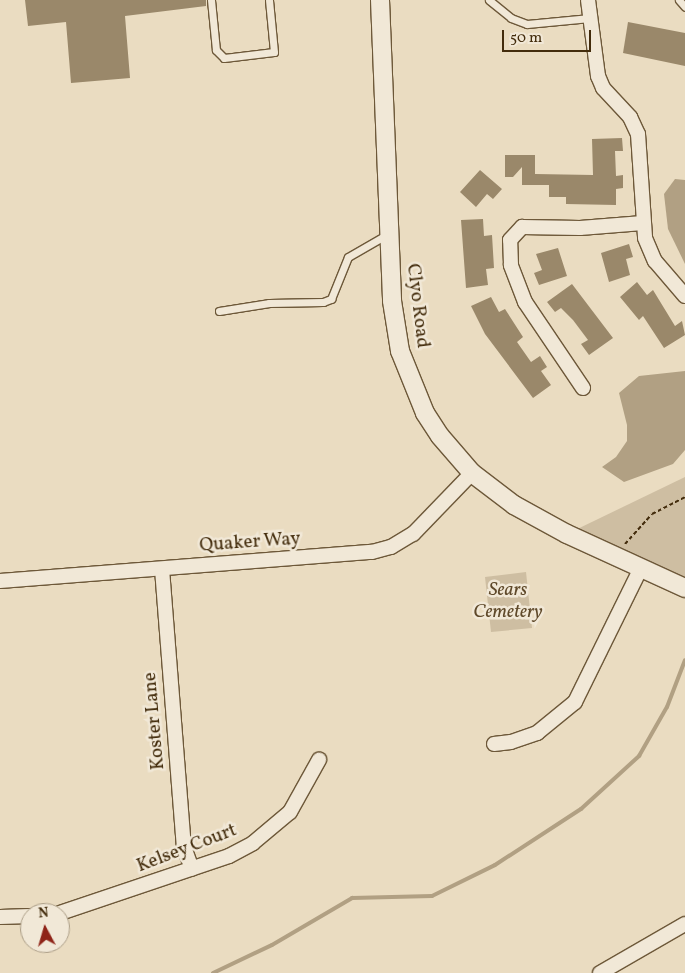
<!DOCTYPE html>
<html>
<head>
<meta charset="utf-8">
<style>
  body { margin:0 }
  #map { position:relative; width:685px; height:973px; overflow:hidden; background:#eadcc1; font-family:Vollkorn,serif }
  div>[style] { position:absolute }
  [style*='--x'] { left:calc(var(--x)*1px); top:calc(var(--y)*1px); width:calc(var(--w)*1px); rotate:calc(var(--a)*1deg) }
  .green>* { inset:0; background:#cebea2 }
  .water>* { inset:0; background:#b1a083 }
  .stream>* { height:4px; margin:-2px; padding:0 2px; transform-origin:2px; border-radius:2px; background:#b1a083 }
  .building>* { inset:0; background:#9a886a }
  .path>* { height:2px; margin-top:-1px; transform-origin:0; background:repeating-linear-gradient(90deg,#432c0c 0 4px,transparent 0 6.5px) }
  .roads { filter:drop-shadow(1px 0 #6d5839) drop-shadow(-1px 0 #6d5839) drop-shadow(0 1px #6d5839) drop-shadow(0 -1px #6d5839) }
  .service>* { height:7px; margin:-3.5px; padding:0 3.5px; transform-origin:3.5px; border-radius:3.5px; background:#f1e8d7 }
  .minor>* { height:14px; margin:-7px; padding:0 7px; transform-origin:7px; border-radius:7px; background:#f1e8d7 }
  .tertiary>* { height:18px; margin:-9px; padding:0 9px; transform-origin:9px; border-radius:9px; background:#f1e8d7 }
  span { translate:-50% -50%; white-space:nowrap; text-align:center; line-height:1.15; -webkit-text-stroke:5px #f1e8d7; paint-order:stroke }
  .street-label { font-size:19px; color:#432c0c }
  .park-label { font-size:19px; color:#5f492a; font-style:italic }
  .north { position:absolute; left:20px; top:903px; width:50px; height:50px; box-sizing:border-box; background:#f1e8d7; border:1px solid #ab9d86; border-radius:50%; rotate:354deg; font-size:14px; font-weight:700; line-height:20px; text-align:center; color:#432c0c }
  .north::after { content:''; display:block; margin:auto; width:18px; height:22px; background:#8f2418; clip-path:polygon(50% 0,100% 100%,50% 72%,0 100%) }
  .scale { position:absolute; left:502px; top:30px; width:89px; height:22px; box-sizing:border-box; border:2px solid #432c0c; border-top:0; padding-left:6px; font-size:15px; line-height:18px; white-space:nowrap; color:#432c0c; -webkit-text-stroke:4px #f1e8d7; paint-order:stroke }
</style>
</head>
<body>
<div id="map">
  <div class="green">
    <i style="clip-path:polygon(685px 477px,685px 588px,567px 534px)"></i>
    <i style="clip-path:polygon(526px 572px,532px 628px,491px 632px,485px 577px)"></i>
  </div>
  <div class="water">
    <i style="clip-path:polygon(675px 179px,685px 180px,685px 264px,668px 229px,664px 194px)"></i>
    <i style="clip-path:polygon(685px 371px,685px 450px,673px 464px,624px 482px,602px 467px,616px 457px,627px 441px,627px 425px,619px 393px,639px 376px)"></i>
  </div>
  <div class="stream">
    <i style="--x:213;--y:973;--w:65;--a:-25.4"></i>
    <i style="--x:272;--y:945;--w:93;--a:-30.4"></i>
    <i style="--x:352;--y:898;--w:80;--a:-1.4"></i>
    <i style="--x:432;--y:896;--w:70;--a:-26.2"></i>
    <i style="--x:495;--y:865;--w:103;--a:-33.1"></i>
    <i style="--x:581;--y:809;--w:79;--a:-42.4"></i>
    <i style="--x:639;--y:756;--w:56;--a:-60.3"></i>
    <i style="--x:667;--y:707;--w:50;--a:-69"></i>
  </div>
  <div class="building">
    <i style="clip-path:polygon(25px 0,206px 0,206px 6px,125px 16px,130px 78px,71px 83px,66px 22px,28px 26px)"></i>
    <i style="clip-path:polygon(628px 22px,685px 33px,685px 66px,623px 53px)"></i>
    <i style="clip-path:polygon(622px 138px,623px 151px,615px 151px,616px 176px,623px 175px,623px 188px,616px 189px,616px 205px,566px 204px,566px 197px,549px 197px,549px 185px,522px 185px,522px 167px,513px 177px,505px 177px,505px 155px,535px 155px,535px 174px,593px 175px,592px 139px)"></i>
    <i style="clip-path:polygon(480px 170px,502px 189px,493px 199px,487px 194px,476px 207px,460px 192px)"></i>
    <i style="clip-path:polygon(483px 219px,484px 236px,492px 235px,494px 268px,486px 269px,488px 285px,466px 288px,461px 220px)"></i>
    <i style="clip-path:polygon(629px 244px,633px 257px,626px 259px,630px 275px,609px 282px,601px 253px)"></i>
    <i style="clip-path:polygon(558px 248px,567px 276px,539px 285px,534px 273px,542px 270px,536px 254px)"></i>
    <i style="clip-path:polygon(637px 282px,647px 295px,653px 290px,675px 326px,682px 321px,685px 335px,664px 348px,643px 316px,639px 320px,620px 297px)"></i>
    <i style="clip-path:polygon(572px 284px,613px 338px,589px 355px,581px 344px,588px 340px,573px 320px,561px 308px,555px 312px,547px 302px)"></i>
    <i style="clip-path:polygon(491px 297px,499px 312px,505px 309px,523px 337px,517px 342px,531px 362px,540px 356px,547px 367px,541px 371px,551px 385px,533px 398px,485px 334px,471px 306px)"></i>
  </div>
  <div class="path">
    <i style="--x:625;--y:544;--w:40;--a:-48"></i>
    <i style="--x:652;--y:514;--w:37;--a:-27"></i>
  </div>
  <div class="roads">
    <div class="service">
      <i style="--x:211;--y:0;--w:50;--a:84.3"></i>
      <i style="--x:216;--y:50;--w:11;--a:45"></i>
      <i style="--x:224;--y:58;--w:50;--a:-6.8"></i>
      <i style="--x:274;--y:52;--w:52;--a:-95.5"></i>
      <i style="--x:489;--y:0;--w:28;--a:39"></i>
      <i style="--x:511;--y:18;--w:17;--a:21"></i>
      <i style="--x:527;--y:24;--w:63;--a:-5.4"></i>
      <i style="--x:679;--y:0;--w:9;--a:49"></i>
      <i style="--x:219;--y:311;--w:51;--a:-9.1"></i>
      <i style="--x:269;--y:303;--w:54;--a:-1.1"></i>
      <i style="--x:323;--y:302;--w:9;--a:-21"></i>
      <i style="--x:331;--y:299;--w:45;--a:-68"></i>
      <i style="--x:348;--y:257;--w:46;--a:-29.9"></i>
    </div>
    <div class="minor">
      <i style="--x:588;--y:0;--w:77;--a:82.5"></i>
      <i style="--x:598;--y:76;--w:13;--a:67"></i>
      <i style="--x:603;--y:88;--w:40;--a:47"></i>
      <i style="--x:630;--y:117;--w:19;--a:65"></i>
      <i style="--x:638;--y:134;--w:104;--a:86.1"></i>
      <i style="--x:645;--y:238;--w:25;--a:67"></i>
      <i style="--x:655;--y:261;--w:46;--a:49.4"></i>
      <i style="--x:583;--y:388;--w:104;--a:-124"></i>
      <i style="--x:525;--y:302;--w:40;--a:-111"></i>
      <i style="--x:511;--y:265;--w:25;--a:-92"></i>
      <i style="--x:510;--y:240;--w:18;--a:-47"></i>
      <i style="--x:522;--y:227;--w:58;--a:1"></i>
      <i style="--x:580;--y:228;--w:63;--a:-4.5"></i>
      <i style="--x:162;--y:569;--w:279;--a:85.5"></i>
      <i style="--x:184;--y:847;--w:23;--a:70"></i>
      <i style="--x:0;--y:581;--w:373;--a:-4.5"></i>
      <i style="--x:372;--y:552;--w:20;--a:-15"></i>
      <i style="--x:391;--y:547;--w:26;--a:-31"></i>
      <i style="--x:413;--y:534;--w:85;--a:-46"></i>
      <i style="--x:494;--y:744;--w:17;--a:-7"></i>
      <i style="--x:511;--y:742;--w:28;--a:-19"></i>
      <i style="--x:537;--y:733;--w:49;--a:-39.2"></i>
      <i style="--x:575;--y:702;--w:149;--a:-63.8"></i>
      <i style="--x:60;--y:913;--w:178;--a:-18.6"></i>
      <i style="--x:229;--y:856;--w:27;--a:-28"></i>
      <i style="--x:253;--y:843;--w:48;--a:-40"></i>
      <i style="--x:290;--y:812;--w:60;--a:-60.9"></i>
      <i style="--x:0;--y:917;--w:30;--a:-2"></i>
      <i style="--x:600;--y:973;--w:98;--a:-30"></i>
    </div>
    <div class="tertiary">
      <i style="--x:380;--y:0;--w:301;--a:87.7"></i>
      <i style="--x:392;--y:301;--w:51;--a:80.9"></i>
      <i style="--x:400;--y:351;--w:67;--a:68"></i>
      <i style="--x:425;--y:413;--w:27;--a:57"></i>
      <i style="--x:440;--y:436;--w:49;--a:49.1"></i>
      <i style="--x:472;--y:473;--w:53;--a:37.3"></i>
      <i style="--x:514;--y:505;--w:60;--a:28.7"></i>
      <i style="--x:567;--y:534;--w:130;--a:24.6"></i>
    </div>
  </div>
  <div class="street-label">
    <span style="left:417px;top:306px;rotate:83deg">Clyo Road</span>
    <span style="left:250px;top:543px;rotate:-4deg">Quaker Way</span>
    <span style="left:155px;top:721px;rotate:-95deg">Koster Lane</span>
    <span style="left:187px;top:849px;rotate:-21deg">Kelsey Court</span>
  </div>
  <div class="park-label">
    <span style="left:508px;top:602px">Sears<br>Cemetery</span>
  </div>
  <div class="north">N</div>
  <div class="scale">50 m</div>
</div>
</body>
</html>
